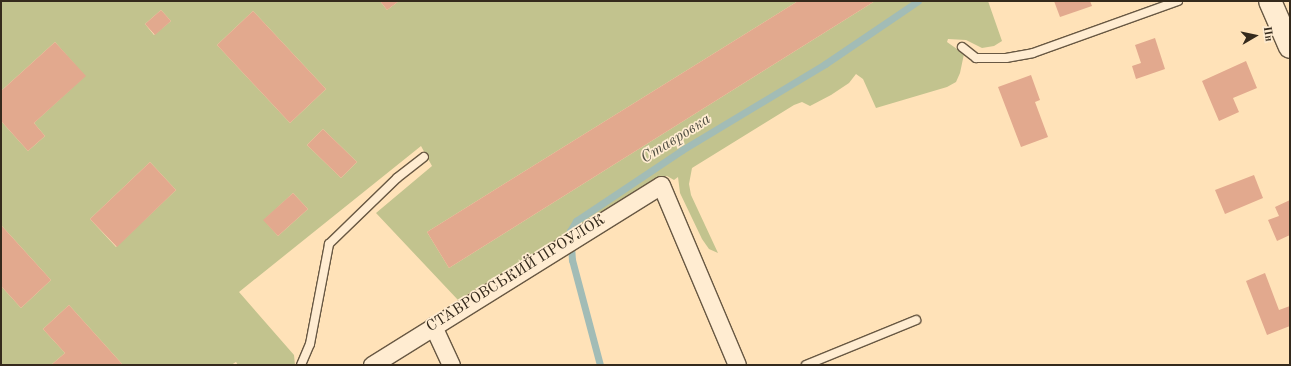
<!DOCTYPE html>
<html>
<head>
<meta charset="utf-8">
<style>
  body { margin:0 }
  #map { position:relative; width:1291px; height:366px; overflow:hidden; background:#ffe2b8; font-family:"Old Standard TT",serif }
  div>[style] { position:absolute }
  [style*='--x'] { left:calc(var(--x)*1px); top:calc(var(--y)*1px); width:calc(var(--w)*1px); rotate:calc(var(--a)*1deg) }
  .green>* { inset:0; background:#c2c38e }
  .stream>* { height:7px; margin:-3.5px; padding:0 3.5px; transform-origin:3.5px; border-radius:3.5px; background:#a2bcb6 }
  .building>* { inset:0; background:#e2a98e }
  .roads { filter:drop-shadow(1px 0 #685843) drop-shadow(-1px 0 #685843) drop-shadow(0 1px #685843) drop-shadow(0 -1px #685843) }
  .lane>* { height:8px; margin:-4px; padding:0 4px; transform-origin:4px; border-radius:4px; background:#ffecd1 }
  .street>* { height:17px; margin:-8.5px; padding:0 8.5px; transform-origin:8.5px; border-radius:8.5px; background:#ffecd1 }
  .secondary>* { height:22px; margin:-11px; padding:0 11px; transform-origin:11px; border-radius:11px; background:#ffecd1 }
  span { translate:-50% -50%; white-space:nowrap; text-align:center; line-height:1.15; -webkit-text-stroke:3.5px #ffecd1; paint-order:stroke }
  .street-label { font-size:15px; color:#352a1c }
  .water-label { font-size:16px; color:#504e42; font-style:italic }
  .frame { position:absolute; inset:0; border:2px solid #352a1c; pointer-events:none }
  .north { position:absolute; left:1235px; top:16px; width:40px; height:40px; -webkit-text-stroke:3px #ffecd1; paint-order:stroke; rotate:81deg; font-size:11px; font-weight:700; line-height:16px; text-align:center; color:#352a1c }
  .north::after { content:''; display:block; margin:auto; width:14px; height:18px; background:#352a1c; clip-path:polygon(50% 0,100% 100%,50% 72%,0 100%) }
</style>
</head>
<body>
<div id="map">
  <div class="green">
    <i style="clip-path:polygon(evenodd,1px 1px,380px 1px,387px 10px,399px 1px,798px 1px,427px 232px,449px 268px,875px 1px,988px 1px,1002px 41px,994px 46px,982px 48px,966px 40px,948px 39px,947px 42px,964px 54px,960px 73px,956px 82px,947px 87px,876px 108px,863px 79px,856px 74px,849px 83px,831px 95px,810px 106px,802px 102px,794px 105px,692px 168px,689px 184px,691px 195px,718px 253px,709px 249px,702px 239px,680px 193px,678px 177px,674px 180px,667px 176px,660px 178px,458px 300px,376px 213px,432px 166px,421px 146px,239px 292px,294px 355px,295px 365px,238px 365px,236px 362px,231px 365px,123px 365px,69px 305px,43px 329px,65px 353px,51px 365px,1px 365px,1px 286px,21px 308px,51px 280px,1px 225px,1px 121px,28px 151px,45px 136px,34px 123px,85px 76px,55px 42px,1px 91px,1px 1px,161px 10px,171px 21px,154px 35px,145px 24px,161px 10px,1px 1px,253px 11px,326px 89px,290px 123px,217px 45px,253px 11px,1px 1px,323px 129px,357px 162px,341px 178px,307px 145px,323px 129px,1px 1px,150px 162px,176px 190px,116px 247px,90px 219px,150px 162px,1px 1px,293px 193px,308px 209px,278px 236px,264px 220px,293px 193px)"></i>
  </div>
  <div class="stream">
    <i style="--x:600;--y:365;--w:109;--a:-104.9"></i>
    <i style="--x:572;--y:260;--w:29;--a:-94"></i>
    <i style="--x:570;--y:231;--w:12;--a:-59"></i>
    <i style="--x:576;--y:221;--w:128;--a:-33.8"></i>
    <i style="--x:682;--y:150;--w:167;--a:-31"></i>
    <i style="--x:825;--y:64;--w:112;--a:-34.1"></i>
  </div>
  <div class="building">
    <i style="clip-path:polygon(380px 1px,399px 1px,387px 10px)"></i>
    <i style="clip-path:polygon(798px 1px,875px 1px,449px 268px,427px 232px)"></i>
    <i style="clip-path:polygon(1054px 1px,1090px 1px,1092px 6px,1060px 17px)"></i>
    <i style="clip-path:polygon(161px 10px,171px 21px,155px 35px,145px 24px)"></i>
    <i style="clip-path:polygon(253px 11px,326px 89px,290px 123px,217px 45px)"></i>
    <i style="clip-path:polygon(1155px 38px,1165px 69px,1136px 79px,1132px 66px,1141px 63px,1135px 45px)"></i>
    <i style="clip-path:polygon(55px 42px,86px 76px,34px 123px,45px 136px,28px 151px,1px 121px,1px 91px)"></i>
    <i style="clip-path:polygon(1246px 61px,1257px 88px,1233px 98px,1239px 112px,1219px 121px,1202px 81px)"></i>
    <i style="clip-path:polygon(1031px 75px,1040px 100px,1035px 102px,1048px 137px,1021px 147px,998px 87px)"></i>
    <i style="clip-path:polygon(323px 129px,357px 162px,341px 178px,307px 145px)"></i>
    <i style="clip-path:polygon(150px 162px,176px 190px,117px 247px,90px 219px)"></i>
    <i style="clip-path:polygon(1254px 175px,1263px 198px,1225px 214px,1215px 190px)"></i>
    <i style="clip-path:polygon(293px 193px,308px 209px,278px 236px,263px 220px)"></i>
    <i style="clip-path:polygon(1290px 200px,1290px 235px,1277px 241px,1268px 220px,1279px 216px,1275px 207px)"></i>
    <i style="clip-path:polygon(1px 225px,51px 280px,21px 308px,1px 286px)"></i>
    <i style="clip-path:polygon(1265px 273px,1279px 310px,1290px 306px,1290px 326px,1267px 335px,1246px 281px)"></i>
    <i style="clip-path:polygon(69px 305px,123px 365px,51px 365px,65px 353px,43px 329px)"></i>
  </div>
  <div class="roads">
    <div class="lane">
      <i style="--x:962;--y:47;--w:18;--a:38"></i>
      <i style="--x:976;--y:58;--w:30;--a:0"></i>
      <i style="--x:1006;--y:58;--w:27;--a:-10"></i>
      <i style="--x:1033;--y:53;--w:154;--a:-19.7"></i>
      <i style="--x:301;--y:365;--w:23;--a:-67"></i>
      <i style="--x:310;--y:344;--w:102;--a:-79.2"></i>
      <i style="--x:329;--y:244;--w:95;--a:-44.1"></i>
      <i style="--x:397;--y:178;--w:34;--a:-38"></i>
      <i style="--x:806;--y:365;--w:119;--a:-22.2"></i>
    </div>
    <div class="street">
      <i style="--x:433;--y:326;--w:43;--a:65.2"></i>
      <i style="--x:372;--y:365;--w:340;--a:-31.9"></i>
      <i style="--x:661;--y:185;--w:195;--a:67.1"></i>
    </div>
    <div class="secondary">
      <i style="--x:1270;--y:1;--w:50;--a:66.5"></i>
    </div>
  </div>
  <div class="street-label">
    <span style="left:516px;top:274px;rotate:-32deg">СТАВРОВСЬКИЙ ПРОУЛОК</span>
  </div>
  <div class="water-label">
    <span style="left:676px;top:139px;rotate:-32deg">Ставровка</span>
  </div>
  <div class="frame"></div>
  <div class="north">Пн</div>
</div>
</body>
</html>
